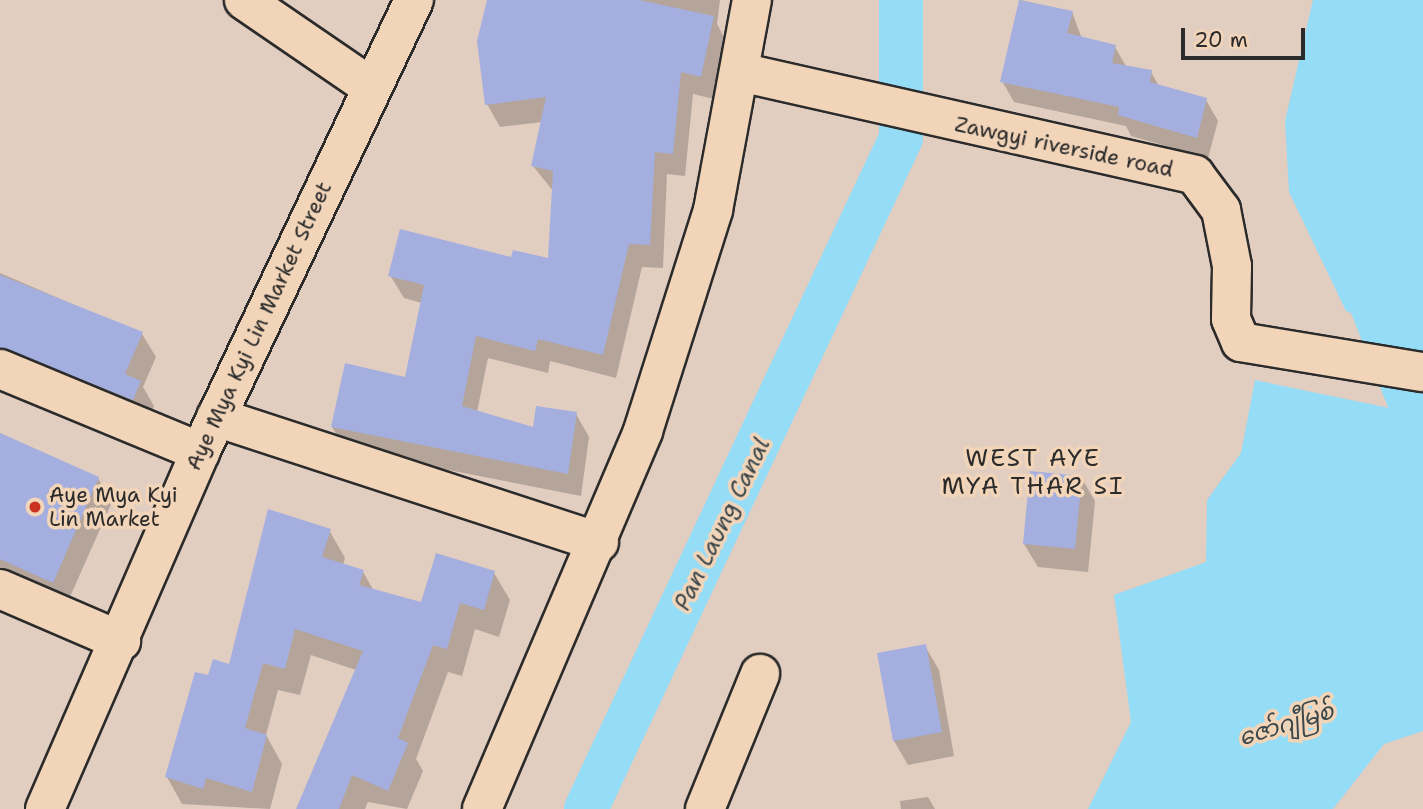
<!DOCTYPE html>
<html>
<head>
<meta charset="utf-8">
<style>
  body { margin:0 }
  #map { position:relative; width:1423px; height:809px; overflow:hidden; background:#e2cdc1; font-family:"Shantell Sans","Noto Sans Myanmar",sans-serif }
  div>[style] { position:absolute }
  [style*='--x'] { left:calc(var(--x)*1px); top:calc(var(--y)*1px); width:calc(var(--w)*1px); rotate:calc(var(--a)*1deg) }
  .water>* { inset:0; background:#95dcf7 }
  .shadow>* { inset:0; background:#0003 }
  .canal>* { height:44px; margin:-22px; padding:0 22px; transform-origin:22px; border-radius:22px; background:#95dcf7 }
  .river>* { height:74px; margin:-37px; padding:0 37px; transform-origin:37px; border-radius:37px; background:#95dcf7 }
  .building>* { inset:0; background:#a4afdf }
  .roads { filter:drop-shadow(2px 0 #2b2b2b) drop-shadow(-2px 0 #2b2b2b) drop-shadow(0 2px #2b2b2b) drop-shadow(0 -2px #2b2b2b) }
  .minor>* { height:38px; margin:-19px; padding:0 19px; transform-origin:19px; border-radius:19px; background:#f2d5b9 }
  .dots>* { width:19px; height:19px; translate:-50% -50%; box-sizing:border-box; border:4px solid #f2d5b9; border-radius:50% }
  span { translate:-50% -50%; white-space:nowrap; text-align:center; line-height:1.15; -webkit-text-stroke:7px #f2d5b9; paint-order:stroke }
  .street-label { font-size:21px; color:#2b2b2b }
  .poi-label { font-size:21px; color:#2b2b2b }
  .left { translate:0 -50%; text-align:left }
  .water-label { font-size:23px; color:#3b464a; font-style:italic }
  .quarter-label { font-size:24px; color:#2b2b2b; letter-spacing:2px }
  .scale { position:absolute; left:1181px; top:28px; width:124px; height:32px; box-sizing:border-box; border:4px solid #2b2b2b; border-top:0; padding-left:9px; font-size:21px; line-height:24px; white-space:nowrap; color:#2b2b2b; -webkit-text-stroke:5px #f2d5b9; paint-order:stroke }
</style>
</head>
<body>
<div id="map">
  <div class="water">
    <i style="clip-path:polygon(1313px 0,1423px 0,1423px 342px,1346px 311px,1289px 192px,1285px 121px)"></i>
    <i style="clip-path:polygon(1255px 380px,1423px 415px,1423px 731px,1384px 744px,1333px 809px,1088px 809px,1131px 722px,1114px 595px,1206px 562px,1207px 500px,1241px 453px)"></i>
  </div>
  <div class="shadow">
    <i style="clip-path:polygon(489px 0,720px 0,717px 24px,726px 41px,714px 99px,693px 94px,685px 176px,667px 174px,663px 268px,642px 267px,616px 378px,550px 361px,548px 373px,488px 358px,477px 412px,534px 429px,576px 414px,589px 437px,581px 496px,346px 450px,332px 427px,407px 379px,422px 303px,404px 298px,390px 275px,549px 260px,553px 191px,533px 166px,542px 122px,500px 127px,487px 104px)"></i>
    <i style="clip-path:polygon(1021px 0,1072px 12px,1082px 39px,1115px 47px,1127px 68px,1151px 72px,1159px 86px,1206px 100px,1218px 121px,1208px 158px,1131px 136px,1126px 126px,1014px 102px,1002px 81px)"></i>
    <i style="clip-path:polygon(0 273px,142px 334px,156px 357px,143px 387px,154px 406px,146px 423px,0 366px)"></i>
    <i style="clip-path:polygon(0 433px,98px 478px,112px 502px,66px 606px,0 577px)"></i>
    <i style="clip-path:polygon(1081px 477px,1095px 501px,1088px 572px,1038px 567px,1024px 544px)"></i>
    <i style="clip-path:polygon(329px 530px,345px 558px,343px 565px,363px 572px,374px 591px,422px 605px,494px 573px,510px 600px,499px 637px,475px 629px,462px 676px,448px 672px,416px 759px,423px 771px,407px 809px,368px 802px,365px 809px,298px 809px,356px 670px,311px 655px,300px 695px,278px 690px,266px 735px,282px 764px,270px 809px,182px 804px,167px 777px,209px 677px,230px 666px)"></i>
    <i style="clip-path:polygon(925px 646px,939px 670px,954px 756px,908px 765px,894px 741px,879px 655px)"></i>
    <i style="clip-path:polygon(928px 797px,935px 809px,901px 809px,900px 801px)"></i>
  </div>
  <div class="canal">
    <i style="--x:586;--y:809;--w:741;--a:-64.85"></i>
    <i style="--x:901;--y:138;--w:138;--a:-90"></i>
  </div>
  <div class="river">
    <i style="--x:1361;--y:237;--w:170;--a:68.6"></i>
  </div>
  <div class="building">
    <i style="clip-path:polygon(487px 0,639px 0,714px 16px,701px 77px,681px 72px,673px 154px,655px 152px,650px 245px,629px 244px,603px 355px,538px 339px,535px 351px,476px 336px,462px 406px,533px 427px,536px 406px,577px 412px,568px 474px,331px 427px,345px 363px,405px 377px,424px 285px,388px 276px,400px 229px,511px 257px,513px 250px,548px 258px,553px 171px,531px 166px,546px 97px,485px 105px,477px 41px)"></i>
    <i style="clip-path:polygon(1019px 0,1073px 11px,1067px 33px,1116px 45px,1112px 63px,1152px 70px,1150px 82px,1207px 98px,1197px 138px,1118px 115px,1119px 107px,1000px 82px)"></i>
    <i style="clip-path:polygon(0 275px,143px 332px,125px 374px,141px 381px,133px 400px,0 348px)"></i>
    <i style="clip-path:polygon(0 433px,99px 477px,53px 583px,0 559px)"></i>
    <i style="clip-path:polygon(1030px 471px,1082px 476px,1075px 549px,1023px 544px)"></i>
    <i style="clip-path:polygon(268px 509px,331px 529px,322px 557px,364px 570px,359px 585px,421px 602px,436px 553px,495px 571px,484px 610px,460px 603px,447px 649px,433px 645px,398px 738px,408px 743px,388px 791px,352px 775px,339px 809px,296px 809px,363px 651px,295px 629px,285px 669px,263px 663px,245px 728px,267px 735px,252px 792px,206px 778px,203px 789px,165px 777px,195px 672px,208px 675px,213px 659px,229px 664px)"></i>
    <i style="clip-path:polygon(926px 644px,942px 732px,893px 741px,877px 653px)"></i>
  </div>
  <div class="roads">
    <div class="minor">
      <i style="--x:244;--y:0;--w:154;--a:34.4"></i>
      <i style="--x:744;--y:73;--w:462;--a:12.7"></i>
      <i style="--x:1195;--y:175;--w:44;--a:53.4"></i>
      <i style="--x:1221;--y:210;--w:57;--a:78.9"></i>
      <i style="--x:1232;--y:266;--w:53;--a:91.1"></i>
      <i style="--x:1231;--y:319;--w:25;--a:67"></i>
      <i style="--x:1241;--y:342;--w:184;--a:9.4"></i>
      <i style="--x:0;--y:369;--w:217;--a:22.5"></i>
      <i style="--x:216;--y:417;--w:403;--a:18.1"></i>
      <i style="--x:0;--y:589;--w:132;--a:23.3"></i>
      <i style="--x:45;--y:809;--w:389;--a:-66.5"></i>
      <i style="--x:200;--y:452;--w:500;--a:-64.66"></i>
      <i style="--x:482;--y:809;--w:411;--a:-66.9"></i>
      <i style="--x:643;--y:431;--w:232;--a:-72.4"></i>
      <i style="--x:713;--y:210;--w:214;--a:-79.5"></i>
      <i style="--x:705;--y:809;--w:146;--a:-67.8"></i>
    </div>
  </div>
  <div class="dots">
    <i style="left:35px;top:507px;background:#c8321e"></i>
  </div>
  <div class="street-label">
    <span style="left:1064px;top:147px;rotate:12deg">Zawgyi riverside road</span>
    <span style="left:259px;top:326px;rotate:-65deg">Aye Mya Kyi Lin Market Street</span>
  </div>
  <div class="poi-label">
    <span class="left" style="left:49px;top:507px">Aye Mya Kyi<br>Lin Market</span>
  </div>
  <div class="water-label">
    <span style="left:722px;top:524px;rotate:-64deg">Pan Laung Canal</span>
    <span style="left:1286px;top:724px;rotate:-17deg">ဇော်ဂျီမြစ်</span>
  </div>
  <div class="quarter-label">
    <span style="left:1033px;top:473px">WEST AYE<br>MYA THAR SI</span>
  </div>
  <div class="scale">20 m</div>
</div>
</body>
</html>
